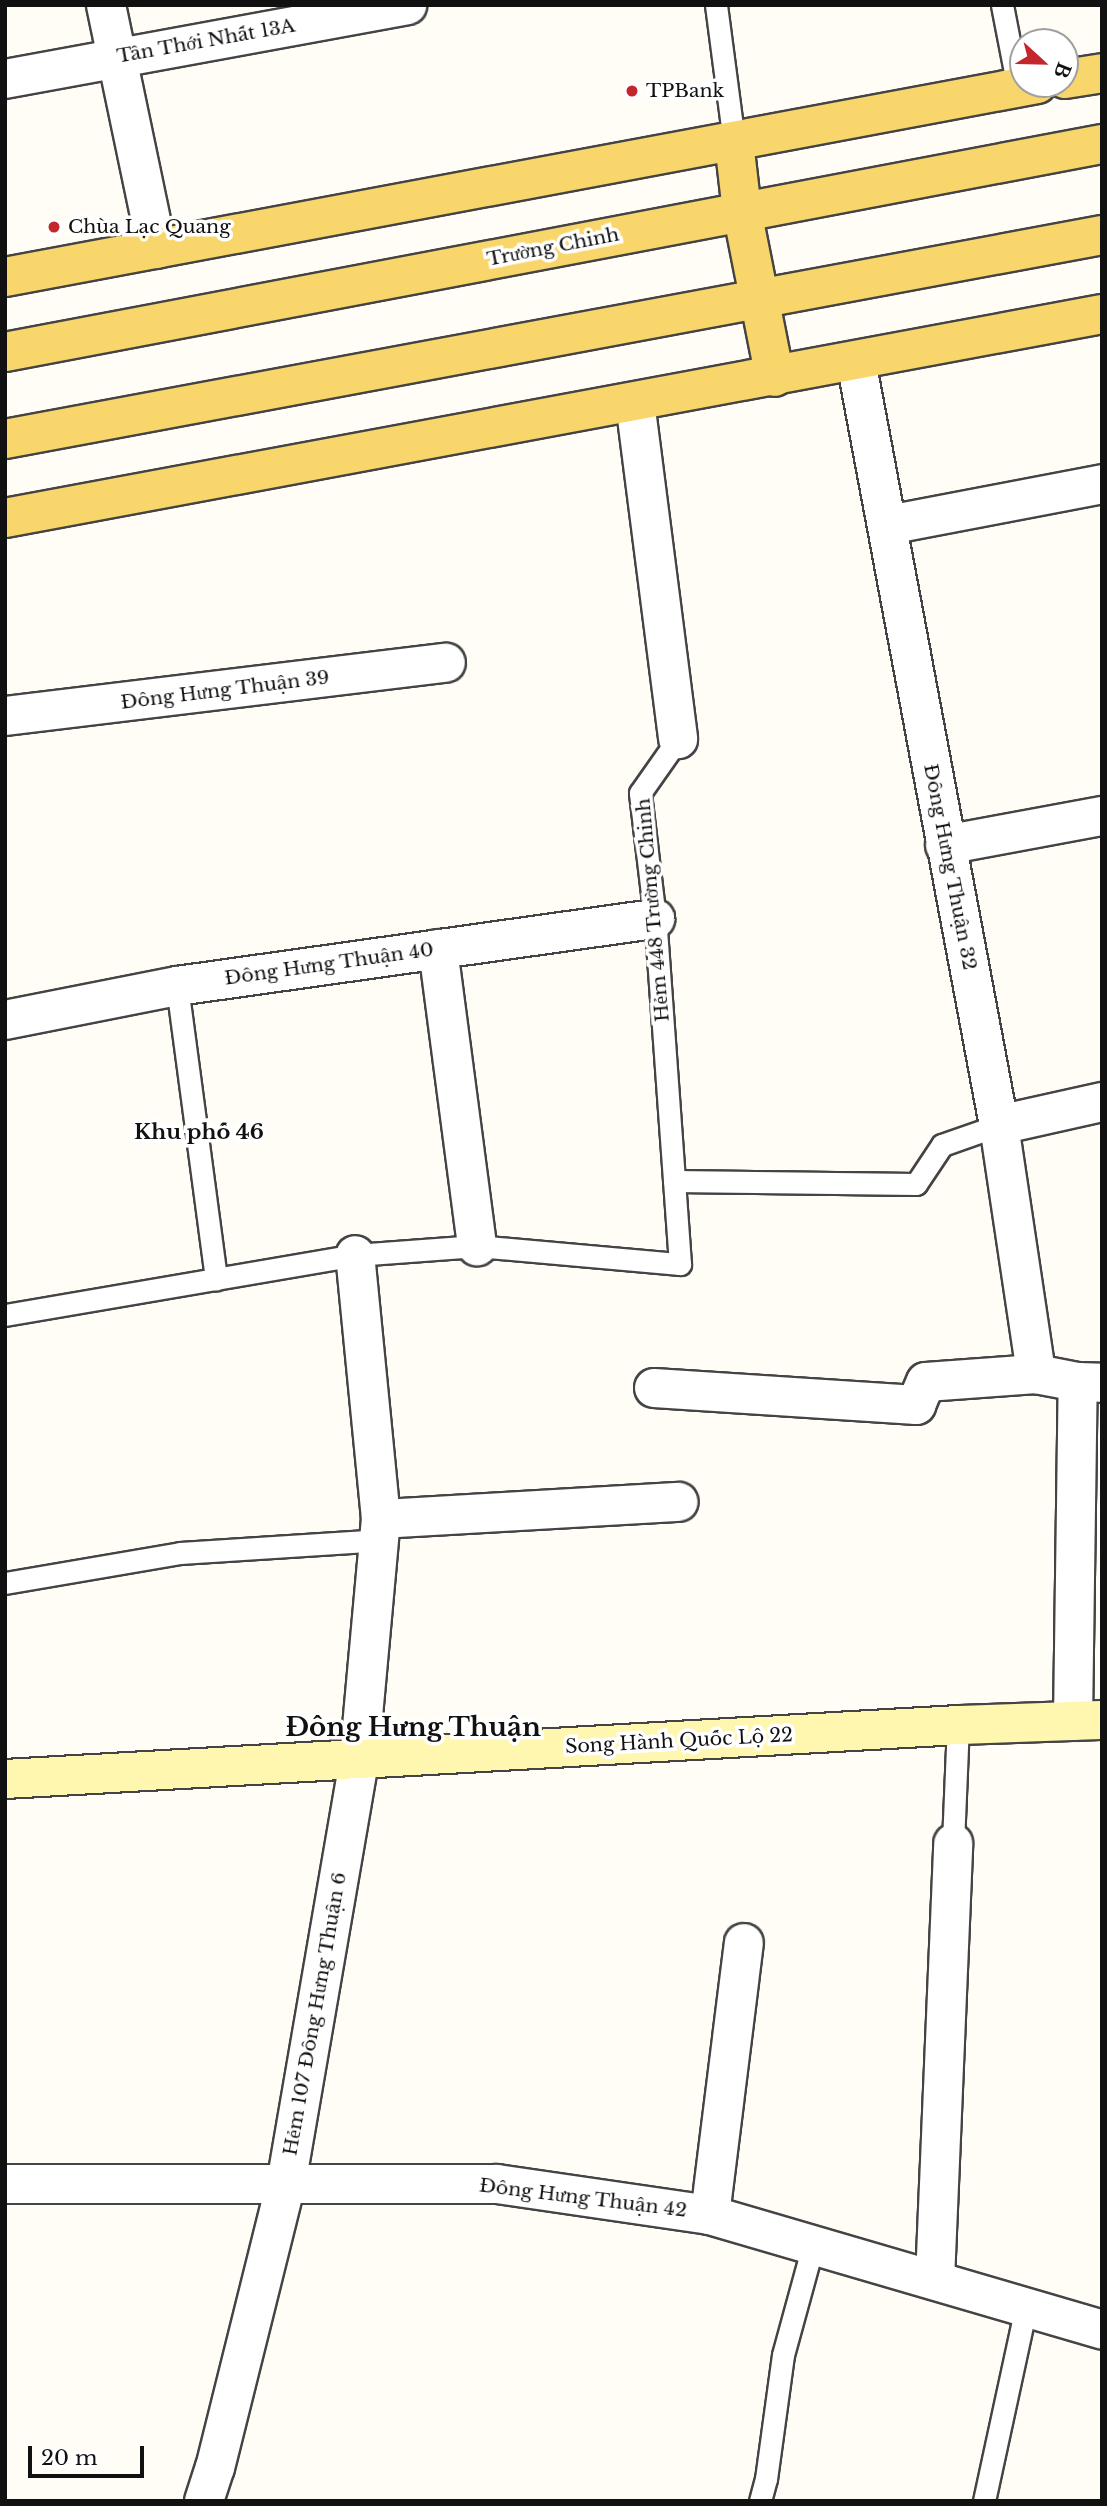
<!DOCTYPE html>
<html>
<head>
<meta charset="utf-8">
<style>
  body { margin:0 }
  #map { position:relative; width:1107px; height:2506px; overflow:hidden; background:#fffdf5; font-family:"Libre Baskerville",serif }
  div>[style] { position:absolute }
  [style*='--x'] { left:calc(var(--x)*1px); top:calc(var(--y)*1px); width:calc(var(--w)*1px); rotate:calc(var(--a)*1deg) }
  .roads { filter:drop-shadow(2px 0 #444) drop-shadow(-2px 0 #444) drop-shadow(0 2px #444) drop-shadow(0 -2px #444) }
  .lane>* { height:21px; margin:-10.5px; padding:0 10.5px; transform-origin:10.5px; border-radius:10.5px; background:#fff }
  .street>* { height:38px; margin:-19px; padding:0 19px; transform-origin:19px; border-radius:19px; background:#fff }
  .secondary>* { height:38px; margin:-19px; padding:0 19px; transform-origin:19px; border-radius:19px; background:#fff6b0 }
  .primary>* { height:38px; margin:-19px; padding:0 19px; transform-origin:19px; border-radius:19px; background:#f9d66b }
  .dots>* { width:19px; height:19px; translate:-50% -50%; box-sizing:border-box; border:4px solid #fff; border-radius:50% }
  span { translate:-50% -50%; white-space:nowrap; text-align:center; line-height:1.15; -webkit-text-stroke:7px #fff; paint-order:stroke }
  .street-label { font-size:19px; color:#111 }
  .poi-label { font-size:19px; color:#111 }
  .left { translate:0 -50%; text-align:left }
  .neighbourhood-label { font-size:21px; color:#111; font-weight:700 }
  .district-label { font-size:26px; color:#111; font-weight:700 }
  .frame { position:absolute; inset:0; border:7px solid #111; pointer-events:none }
  .north { position:absolute; left:1009px; top:28px; width:70px; height:70px; box-sizing:border-box; background:#fff; border:2px solid #a0a0a0; border-radius:50%; rotate:112deg; font-size:19px; font-weight:700; line-height:28px; text-align:center; color:#111 }
  .north::after { content:''; display:block; margin:auto; width:24px; height:32px; background:#c4262e; clip-path:polygon(50% 0,100% 100%,50% 72%,0 100%) }
  .scale { position:absolute; left:28px; top:2446px; width:116px; height:32px; box-sizing:border-box; border:4px solid #111; border-top:0; padding-left:9px; font-size:21px; line-height:24px; white-space:nowrap; color:#111; -webkit-text-stroke:5px #fff; paint-order:stroke }
</style>
</head>
<body>
<div id="map">
  <div class="roads">
    <div class="lane">
      <i style="--x:716;--y:5;--w:138;--a:82.5"></i>
      <i style="--x:1002;--y:5;--w:84;--a:79"></i>
      <i style="--x:177;--y:986;--w:296;--a:82.4"></i>
      <i style="--x:674;--y:1181;--w:242;--a:0.7"></i>
      <i style="--x:916;--y:1184;--w:47;--a:-56.3"></i>
      <i style="--x:942;--y:1145;--w:60;--a:-19.3"></i>
      <i style="--x:5;--y:1315;--w:355;--a:-9.7"></i>
      <i style="--x:355;--y:1255;--w:122;--a:-4.2"></i>
      <i style="--x:477;--y:1246;--w:204;--a:5.1"></i>
      <i style="--x:680;--y:1264;--w:346;--a:-94.1"></i>
      <i style="--x:655;--y:919;--w:127;--a:-96.8"></i>
      <i style="--x:640;--y:793;--w:66;--a:-54.9"></i>
      <i style="--x:5;--y:1583;--w:178;--a:-9.7"></i>
      <i style="--x:180;--y:1553;--w:199;--a:-3.7"></i>
      <i style="--x:953;--y:1843;--w:118;--a:-87.6"></i>
      <i style="--x:760;--y:2501;--w:23;--a:-75"></i>
      <i style="--x:766;--y:2479;--w:125;--a:-82.2"></i>
      <i style="--x:783;--y:2355;--w:114;--a:-74.7"></i>
      <i style="--x:984;--y:2501;--w:198;--a:-77.8"></i>
    </div>
    <div class="street">
      <i style="--x:106;--y:5;--w:249;--a:78.2"></i>
      <i style="--x:5;--y:79;--w:409;--a:-10.4"></i>
      <i style="--x:856;--y:361;--w:777;--a:79.4"></i>
      <i style="--x:999;--y:1125;--w:252;--a:81.5"></i>
      <i style="--x:635;--y:402;--w:340;--a:82.7"></i>
      <i style="--x:888;--y:525;--w:218;--a:-10.8"></i>
      <i style="--x:5;--y:716;--w:444;--a:-6.9"></i>
      <i style="--x:945;--y:845;--w:160;--a:-10.5"></i>
      <i style="--x:438;--y:949;--w:300;--a:82.5"></i>
      <i style="--x:5;--y:1020;--w:175;--a:-11.2"></i>
      <i style="--x:177;--y:986;--w:483;--a:-8"></i>
      <i style="--x:999;--y:1125;--w:106;--a:-12.6"></i>
      <i style="--x:654;--y:1388;--w:263;--a:3.7"></i>
      <i style="--x:916;--y:1405;--w:25;--a:-67"></i>
      <i style="--x:926;--y:1382;--w:110;--a:-4.2"></i>
      <i style="--x:1036;--y:1374;--w:43;--a:10.8"></i>
      <i style="--x:1078;--y:1382;--w:24;--a:2"></i>
      <i style="--x:381;--y:1519;--w:298;--a:-3.3"></i>
      <i style="--x:1073;--y:1721;--w:339;--a:-89.2"></i>
      <i style="--x:5;--y:2184;--w:492;--a:0"></i>
      <i style="--x:497;--y:2184;--w:215;--a:8.3"></i>
      <i style="--x:710;--y:2215;--w:409;--a:16.3"></i>
      <i style="--x:710;--y:2215;--w:274;--a:-82.9"></i>
      <i style="--x:935;--y:2280;--w:437;--a:-87.6"></i>
      <i style="--x:204;--y:2501;--w:35;--a:-72"></i>
      <i style="--x:215;--y:2468;--w:293;--a:-76"></i>
      <i style="--x:286;--y:2184;--w:430;--a:-80.2"></i>
      <i style="--x:359;--y:1760;--w:242;--a:-84.8"></i>
      <i style="--x:381;--y:1519;--w:265;--a:-95.6"></i>
    </div>
    <div class="secondary">
      <i style="--x:5;--y:1779;--w:955;--a:-3.24"></i>
      <i style="--x:958;--y:1725;--w:144;--a:-2"></i>
    </div>
    <div class="primary">
      <i style="--x:1065;--y:79;--w:37;--a:-9"></i>
      <i style="--x:734;--y:142;--w:69;--a:83.4"></i>
      <i style="--x:742;--y:211;--w:169;--a:78.8"></i>
      <i style="--x:5;--y:277;--w:1050;--a:-10.59"></i>
      <i style="--x:5;--y:352;--w:1117;--a:-10.74"></i>
      <i style="--x:5;--y:439;--w:1116;--a:-10.53"></i>
      <i style="--x:5;--y:518;--w:1116;--a:-10.53"></i>
    </div>
  </div>
  <div class="dots">
    <i style="left:632px;top:91px;background:#c4262e"></i>
    <i style="left:54px;top:227px;background:#c4262e"></i>
  </div>
  <div class="street-label">
    <span style="left:206px;top:41px;rotate:-10deg">Tân Thới Nhất 13A</span>
    <span style="left:553px;top:247px;rotate:-11deg">Trường Chinh</span>
    <span style="left:225px;top:690px;rotate:-7deg">Đông Hưng Thuận 39</span>
    <span style="left:950px;top:867px;rotate:79deg">Đông Hưng Thuận 32</span>
    <span style="left:653px;top:910px;rotate:-95deg">Hẻm 448 Trường Chinh</span>
    <span style="left:329px;top:964px;rotate:-8deg">Đông Hưng Thuận 40</span>
    <span style="left:679px;top:1741px;rotate:-3deg">Song Hành Quốc Lộ 22</span>
    <span style="left:315px;top:2014px;rotate:-80deg">Hẻm 107 Đông Hưng Thuận 6</span>
    <span style="left:583px;top:2198px;rotate:7deg">Đông Hưng Thuận 42</span>
  </div>
  <div class="poi-label">
    <span class="left" style="left:646px;top:91px">TPBank</span>
    <span class="left" style="left:68px;top:227px">Chùa Lạc Quang</span>
  </div>
  <div class="neighbourhood-label">
    <span style="left:199px;top:1132px">Khu phố 46</span>
  </div>
  <div class="district-label">
    <span style="left:413px;top:1728px">Đông Hưng Thuận</span>
  </div>
  <div class="frame"></div>
  <div class="north">B</div>
  <div class="scale">20 m</div>
</div>
</body>
</html>
